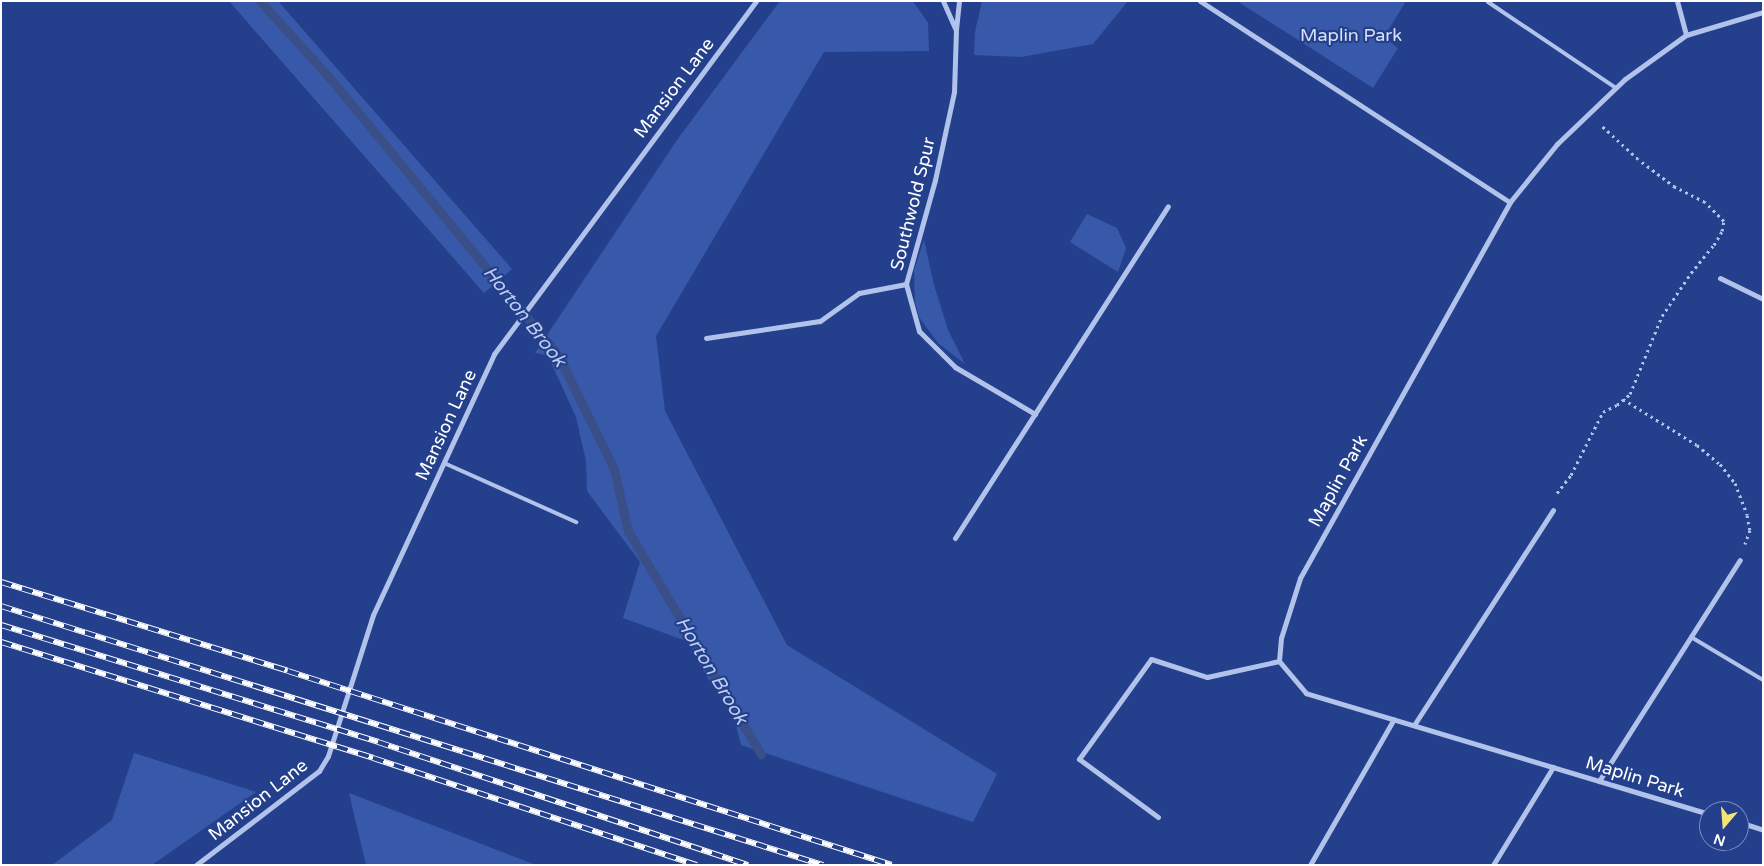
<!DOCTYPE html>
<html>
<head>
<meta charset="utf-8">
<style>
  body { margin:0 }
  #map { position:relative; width:1764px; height:866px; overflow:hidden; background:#24408c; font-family:"Varela Round",sans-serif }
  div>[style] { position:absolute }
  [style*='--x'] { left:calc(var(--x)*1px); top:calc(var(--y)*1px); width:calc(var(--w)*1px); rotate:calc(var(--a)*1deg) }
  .green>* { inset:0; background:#3859a9 }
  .stream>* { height:9px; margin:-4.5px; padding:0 4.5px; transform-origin:4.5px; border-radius:4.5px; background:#3a4f87 }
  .path>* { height:3px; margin-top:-1.5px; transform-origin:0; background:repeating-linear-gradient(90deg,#b2c3eb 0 2.5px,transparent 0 6.5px) }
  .service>* { height:4px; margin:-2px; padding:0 2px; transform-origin:2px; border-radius:2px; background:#b2c3eb }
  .minor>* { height:5px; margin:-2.5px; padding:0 2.5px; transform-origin:2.5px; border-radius:2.5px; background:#b2c3eb }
  .rail>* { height:5.5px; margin-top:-2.75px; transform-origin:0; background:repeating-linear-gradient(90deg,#24408c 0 11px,#fff 0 22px); box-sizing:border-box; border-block:1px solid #fff }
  span { translate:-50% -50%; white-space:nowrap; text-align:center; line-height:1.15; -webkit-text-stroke:4.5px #24408c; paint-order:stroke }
  .park-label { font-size:18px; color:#d7e1f8 }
  .street-label { font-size:18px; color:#fff }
  .water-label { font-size:19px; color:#becdf2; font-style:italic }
  .frame { position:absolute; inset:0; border:2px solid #fff; pointer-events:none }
  .north { position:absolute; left:1699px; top:801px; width:50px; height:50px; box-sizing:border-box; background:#24408c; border:1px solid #7c8cba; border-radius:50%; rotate:198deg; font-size:14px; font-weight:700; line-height:20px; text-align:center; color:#fff }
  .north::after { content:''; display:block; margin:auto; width:18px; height:22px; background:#f5e576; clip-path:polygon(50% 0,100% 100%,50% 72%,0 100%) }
</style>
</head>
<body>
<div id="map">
  <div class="green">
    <i style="clip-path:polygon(229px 1px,278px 1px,512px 269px,484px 293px)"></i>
    <i style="clip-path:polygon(780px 1px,913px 1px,928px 23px,929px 51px,824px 52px,656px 336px,665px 411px,787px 645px,997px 774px,973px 822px,741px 745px,735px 722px,723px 697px,706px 676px,689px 642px,623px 618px,640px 562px,587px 491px,586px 461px,576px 417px,549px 358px,542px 354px,535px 353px,677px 140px)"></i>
    <i style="clip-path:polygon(982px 1px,1128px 1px,1093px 44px,1021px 57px,974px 55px,975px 32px)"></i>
    <i style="clip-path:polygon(1237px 1px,1406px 1px,1384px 37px,1398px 48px,1373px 88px)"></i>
    <i style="clip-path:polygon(1087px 214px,1117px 228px,1126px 248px,1118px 272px,1070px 242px)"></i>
    <i style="clip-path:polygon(924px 240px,934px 285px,948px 330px,965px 364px,938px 343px,919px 317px,915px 302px,914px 270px)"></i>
    <i style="clip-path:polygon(134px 753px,256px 792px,152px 865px,52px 865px,112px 820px)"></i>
    <i style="clip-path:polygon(349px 793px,536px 865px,366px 865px)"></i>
  </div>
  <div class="stream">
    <i style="--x:260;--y:1;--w:103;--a:47.8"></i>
    <i style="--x:329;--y:77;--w:360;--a:50.5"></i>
    <i style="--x:558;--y:355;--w:127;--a:63.8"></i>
    <i style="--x:614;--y:469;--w:64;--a:77.3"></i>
    <i style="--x:628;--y:531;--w:260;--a:59.2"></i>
  </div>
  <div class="path">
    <i style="--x:1623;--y:399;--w:87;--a:31.9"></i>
    <i style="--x:1697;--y:445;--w:30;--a:40"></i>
    <i style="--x:1720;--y:464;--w:24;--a:52"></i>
    <i style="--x:1735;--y:483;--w:34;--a:69"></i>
    <i style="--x:1747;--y:515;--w:15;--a:79"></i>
    <i style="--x:1750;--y:530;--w:15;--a:110"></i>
    <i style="--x:1557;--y:493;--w:23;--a:-52"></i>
    <i style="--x:1571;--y:475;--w:71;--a:-63.1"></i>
    <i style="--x:1603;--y:412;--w:16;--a:-27"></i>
    <i style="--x:1617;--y:405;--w:17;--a:-40"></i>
    <i style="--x:1630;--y:394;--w:84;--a:-67.7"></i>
    <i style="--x:1662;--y:316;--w:52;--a:-56"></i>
    <i style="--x:1691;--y:273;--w:36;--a:-51"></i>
    <i style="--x:1714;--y:245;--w:16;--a:-60"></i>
    <i style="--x:1722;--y:231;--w:10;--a:-79"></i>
    <i style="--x:1724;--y:221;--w:27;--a:-135"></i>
    <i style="--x:1705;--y:202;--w:34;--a:-153"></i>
    <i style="--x:1675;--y:187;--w:46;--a:-142.9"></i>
    <i style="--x:1638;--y:159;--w:49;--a:-137.5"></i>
  </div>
  <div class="service">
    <i style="--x:1488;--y:2;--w:154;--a:33.9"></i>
    <i style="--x:444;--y:463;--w:145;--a:24.1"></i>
    <i style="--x:1691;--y:637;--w:84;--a:30.8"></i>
  </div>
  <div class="minor">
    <i style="--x:943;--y:1;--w:30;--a:66"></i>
    <i style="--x:959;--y:1;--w:28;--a:96"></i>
    <i style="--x:956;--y:29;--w:63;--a:91.8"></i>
    <i style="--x:954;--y:92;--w:90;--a:102.2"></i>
    <i style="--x:935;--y:180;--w:108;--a:105.6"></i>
    <i style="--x:906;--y:284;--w:49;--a:74.5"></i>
    <i style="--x:919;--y:331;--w:51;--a:45"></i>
    <i style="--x:955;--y:367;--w:93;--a:30.4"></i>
    <i style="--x:1200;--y:1;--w:369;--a:33"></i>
    <i style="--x:1677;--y:1;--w:35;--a:75"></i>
    <i style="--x:1720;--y:278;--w:48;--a:26"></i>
    <i style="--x:706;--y:338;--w:115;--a:-8.5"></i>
    <i style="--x:820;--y:321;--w:48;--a:-35.7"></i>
    <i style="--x:859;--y:293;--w:48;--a:-10.8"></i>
    <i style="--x:955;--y:538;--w:394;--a:-57.3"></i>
    <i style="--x:1414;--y:725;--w:256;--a:-57.1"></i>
    <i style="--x:1599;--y:781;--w:262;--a:-57.5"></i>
    <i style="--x:1709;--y:814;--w:421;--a:-163.3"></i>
    <i style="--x:1306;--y:693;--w:42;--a:-130.2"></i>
    <i style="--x:1279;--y:661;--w:23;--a:-85"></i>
    <i style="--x:1281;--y:638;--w:63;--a:-72.4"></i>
    <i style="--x:1300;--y:578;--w:431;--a:-60.8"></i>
    <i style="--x:1510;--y:202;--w:75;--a:-51"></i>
    <i style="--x:1557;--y:144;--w:94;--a:-43.7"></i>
    <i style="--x:1625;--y:79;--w:75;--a:-35.8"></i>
    <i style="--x:1686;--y:35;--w:80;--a:-16.6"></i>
    <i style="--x:1158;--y:817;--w:98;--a:-143.7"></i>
    <i style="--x:1079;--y:759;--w:123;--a:-54.2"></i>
    <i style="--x:1151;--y:659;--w:59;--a:17.8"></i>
    <i style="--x:1207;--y:677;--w:74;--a:-12.5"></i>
    <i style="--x:1739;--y:822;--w:25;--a:18"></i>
    <i style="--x:196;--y:865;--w:155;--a:-37.4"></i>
    <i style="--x:319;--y:771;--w:17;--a:-59"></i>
    <i style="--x:328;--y:756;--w:148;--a:-72.3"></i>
    <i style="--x:373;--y:615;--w:288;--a:-65.1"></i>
    <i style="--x:494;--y:354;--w:440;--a:-53.4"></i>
    <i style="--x:1310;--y:865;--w:168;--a:-60.1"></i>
    <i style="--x:1493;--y:865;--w:115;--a:-58.5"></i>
  </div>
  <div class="rail">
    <i style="--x:1;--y:582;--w:300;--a:17.2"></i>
    <i style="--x:288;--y:671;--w:634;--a:17.81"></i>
    <i style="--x:1;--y:606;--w:862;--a:17.49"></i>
    <i style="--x:1;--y:625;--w:395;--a:17.2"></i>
    <i style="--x:378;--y:742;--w:390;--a:18.4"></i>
    <i style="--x:1;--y:642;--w:390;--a:17.3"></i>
    <i style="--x:373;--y:758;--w:341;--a:18.3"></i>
  </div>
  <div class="park-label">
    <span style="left:1351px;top:35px">Maplin Park</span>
  </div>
  <div class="street-label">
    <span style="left:674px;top:88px;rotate:-53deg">Mansion Lane</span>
    <span style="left:913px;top:204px;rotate:-76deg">Southwold Spur</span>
    <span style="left:446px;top:425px;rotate:-65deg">Mansion Lane</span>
    <span style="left:1338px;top:481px;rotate:-61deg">Maplin Park</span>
    <span style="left:1635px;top:777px;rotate:17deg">Maplin Park</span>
    <span style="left:258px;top:800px;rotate:-38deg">Mansion Lane</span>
  </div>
  <div class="water-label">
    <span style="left:524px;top:317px;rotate:52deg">Horton Brook</span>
    <span style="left:711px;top:671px;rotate:59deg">Horton Brook</span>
  </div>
  <div class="frame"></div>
  <div class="north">N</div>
</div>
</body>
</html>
